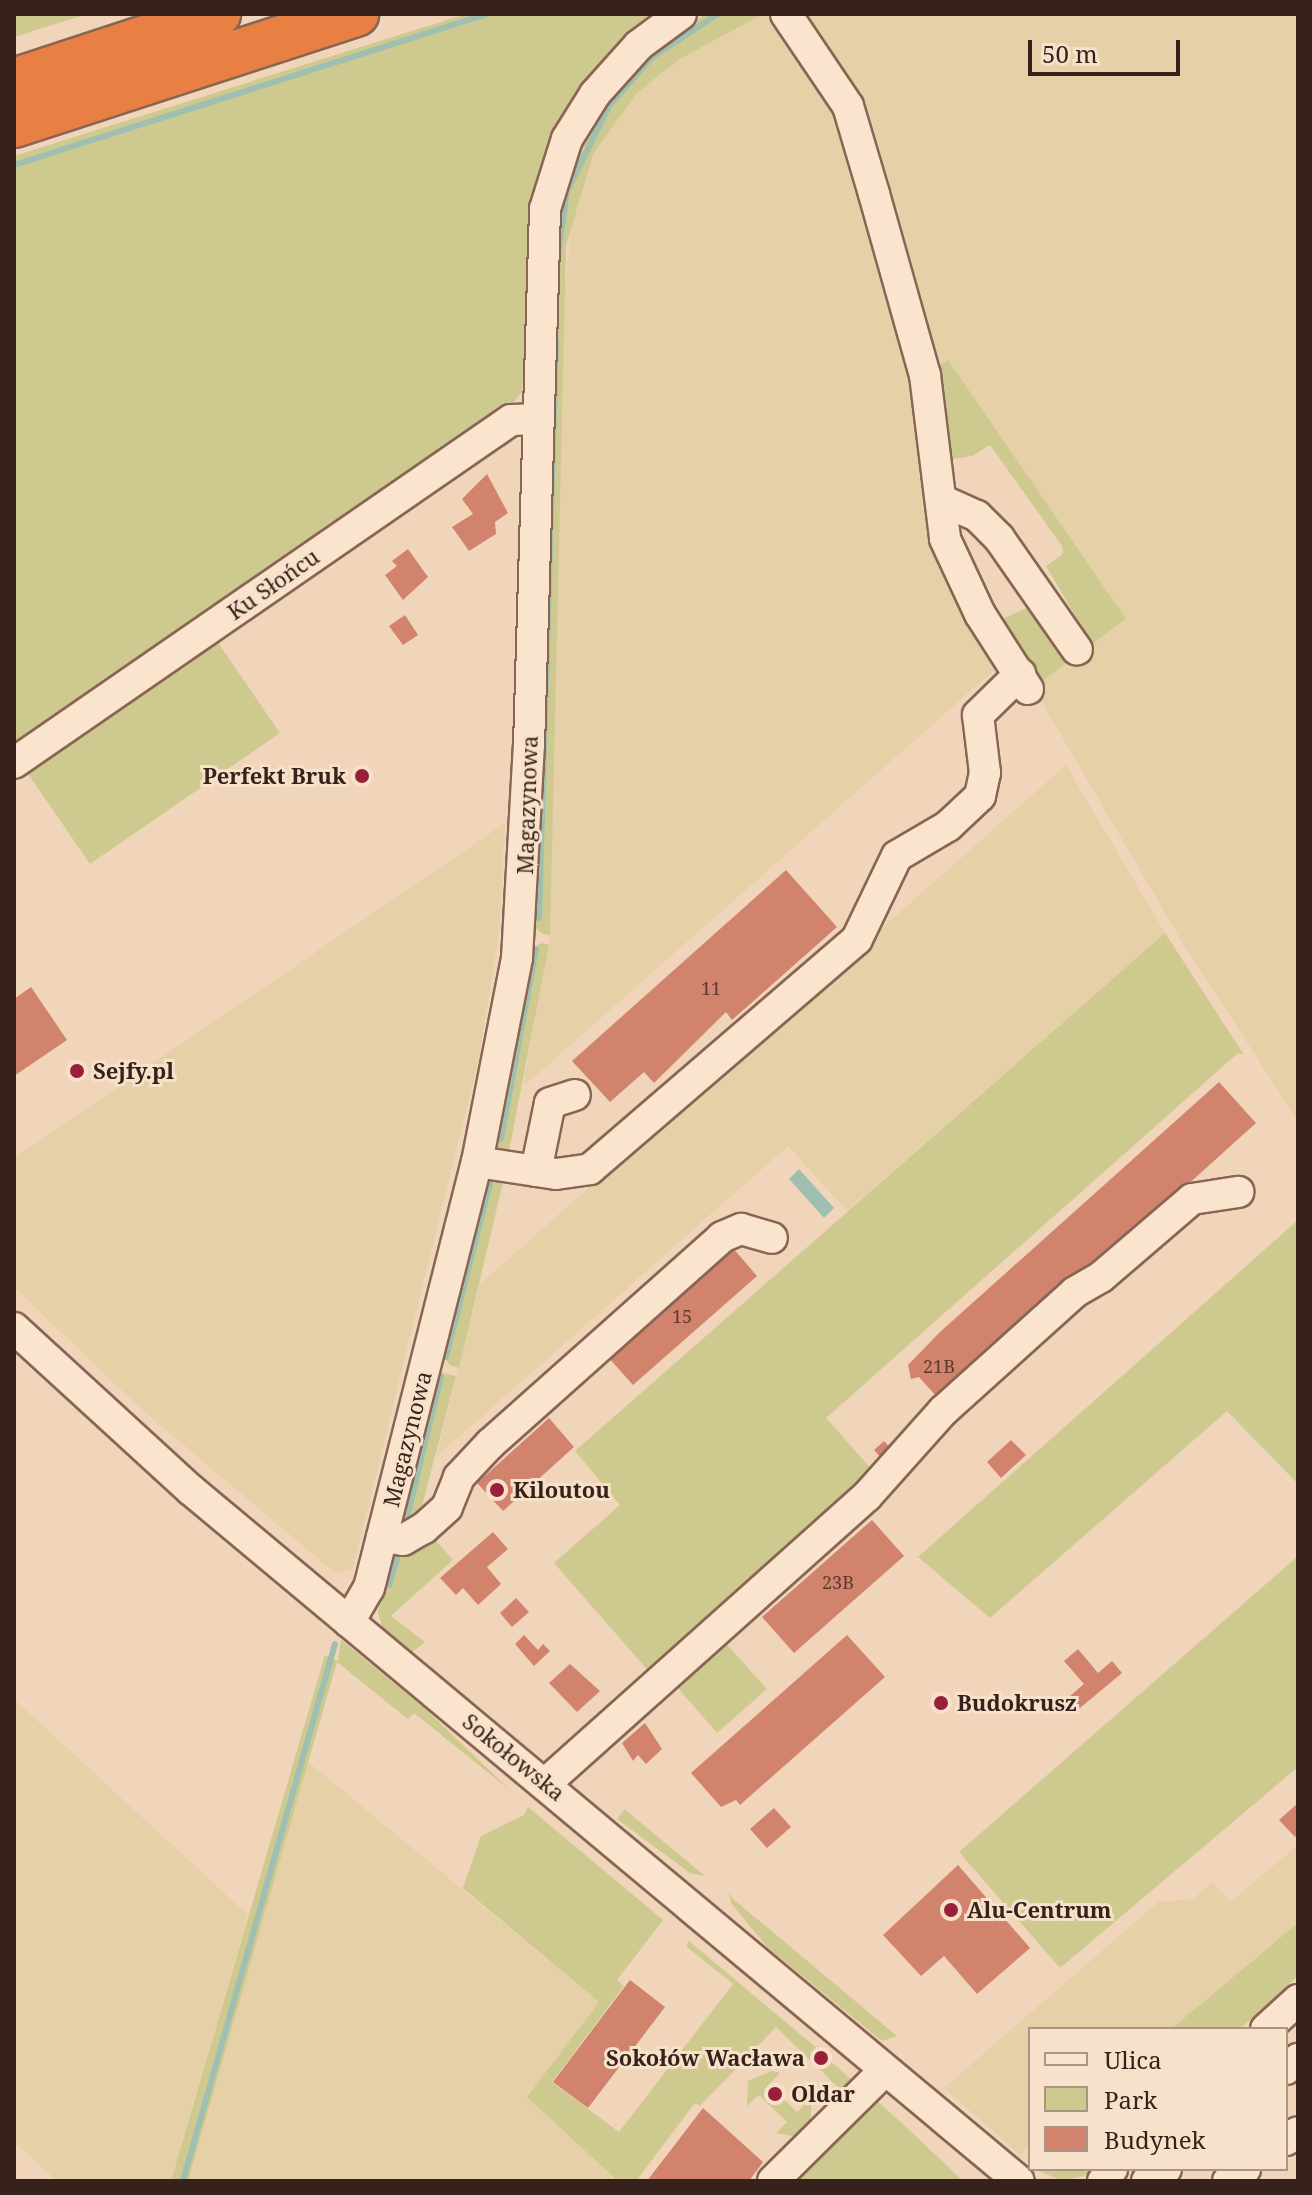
<!DOCTYPE html>
<html>
<head>
<meta charset="utf-8">
<style>
  body { margin:0 }
  #map { position:relative; width:1312px; height:2195px; overflow:hidden; background:#f0d5ba; font-family:"Noto Serif",serif }
  div>[style] { position:absolute }
  [style*='--x'] { left:calc(var(--x)*1px); top:calc(var(--y)*1px); width:calc(var(--w)*1px); rotate:calc(var(--a)*1deg) }
  .farmland>* { inset:0; background:#e6d0a7 }
  .green>* { inset:0; background:#cec98e }
  .water>* { inset:0; background:#9fc0b0 }
  .stream>* { height:6px; margin:-3px; padding:0 3px; transform-origin:3px; border-radius:3px; background:#9fc0b0 }
  .building>* { inset:0; background:#d1836d }
  .roads { filter:drop-shadow(2px 0 #886554) drop-shadow(-2px 0 #886554) drop-shadow(0 2px #886554) drop-shadow(0 -2px #886554) }
  .minor>* { height:30px; margin:-15px; padding:0 15px; transform-origin:15px; border-radius:15px; background:#fbe4cd }
  .highway>* { height:44px; margin:-22px; padding:0 22px; transform-origin:22px; border-radius:22px; background:#e87f43 }
  .dots>* { width:22px; height:22px; translate:-50% -50%; box-sizing:border-box; border:4px solid #f7e1ca; border-radius:50% }
  span { translate:-50% -50%; white-space:nowrap; text-align:center; line-height:1.15; -webkit-text-stroke:6px #f7e1ca; paint-order:stroke }
  .number-label { font-size:18px; color:#5d3a2f }
  .number-label span { -webkit-text-stroke-width:0 }
  .street-label { font-size:22px; color:#36221a }
  .poi-label { font-size:22px; color:#36221a; font-weight:700 }
  .right { translate:-100% -50%; text-align:right }
  .left { translate:0 -50%; text-align:left }
  .frame { position:absolute; inset:0; border:16px solid #36221a; pointer-events:none }
  .legend { position:absolute; left:1028px; top:2027px; width:260px; height:144px; box-sizing:border-box; background:#f7e1ca; border:2px solid #aa9584; margin:0; padding:10px 14px; list-style:none; font-size:24px; color:#36221a }
  .legend li { display:flex; align-items:center; gap:16px; height:40px }
  .legend b { width:40px; border:2px solid #aa9584 }
  .scale { position:absolute; left:1028px; top:40px; width:152px; height:36px; box-sizing:border-box; border:4px solid #36221a; border-top:0; padding-left:10px; font-size:24px; line-height:28px; white-space:nowrap; color:#36221a; -webkit-text-stroke:6px #f7e1ca; paint-order:stroke }
</style>
</head>
<body>
<div id="map">
  <div class="farmland">
    <i style="clip-path:polygon(763px 14px,778px 14px,841px 109px,918px 381px,935px 531px,1002px 663px,523px 1087px,550px 935px,561px 327px,572px 219px,593px 154px,637px 93px,678px 60px)"></i>
    <i style="clip-path:polygon(795px 14px,1298px 14px,1298px 1121px,1182px 942px,1033px 687px,1126px 619px,948px 360px,932px 371px,854px 103px)"></i>
    <i style="clip-path:polygon(1066px 765px,1165px 933px,847px 1211px,788px 1146px,436px 1457px,480px 1284px)"></i>
    <i style="clip-path:polygon(505px 823px,499px 934px,478px 1062px,353px 1568px,335px 1573px,140px 1408px,14px 1287px,14px 1158px)"></i>
    <i style="clip-path:polygon(14px 1699px,248px 1915px,171px 2181px,57px 2181px,14px 2142px)"></i>
    <i style="clip-path:polygon(308px 1762px,599px 2002px,527px 2097px,618px 2181px,188px 2181px)"></i>
    <i style="clip-path:polygon(1298px 1845px,1298px 1923px,1171px 2029px,1030px 2029px,1030px 2146px,1020px 2155px,944px 2088px,1158px 1902px,1193px 1899px,1213px 1882px,1230px 1902px)"></i>
  </div>
  <div class="green">
    <i style="clip-path:polygon(14px 14px,88px 14px,14px 37px)"></i>
    <i style="clip-path:polygon(466px 14px,653px 14px,594px 77px,534px 204px,522px 392px,501px 418px,14px 756px,14px 156px)"></i>
    <i style="clip-path:polygon(705px 14px,763px 14px,678px 60px,637px 93px,593px 154px,566px 246px,550px 935px,543px 934px,533px 926px,555px 227px,577px 152px,600px 110px,646px 57px)"></i>
    <i style="clip-path:polygon(948px 360px,1126px 619px,1092px 644px,1046px 566px,1063px 554px,1062px 546px,990px 445px,972px 456px,947px 460px,932px 371px)"></i>
    <i style="clip-path:polygon(1031px 606px,1069px 661px,1039px 683px,1032px 659px,1025px 663px,994px 623px)"></i>
    <i style="clip-path:polygon(212px 634px,280px 733px,90px 864px,22px 765px)"></i>
    <i style="clip-path:polygon(1165px 933px,1244px 1055px,1238px 1053px,826px 1418px,874px 1472px,652px 1675px,554px 1563px,620px 1505px,575px 1451px)"></i>
    <i style="clip-path:polygon(542px 943px,549px 945px,508px 1156px,495px 1148px,495px 1141px,531px 949px)"></i>
    <i style="clip-path:polygon(505px 1174px,459px 1368px,450px 1365px,442px 1354px,486px 1179px)"></i>
    <i style="clip-path:polygon(1298px 1220px,1298px 1484px,1227px 1411px,990px 1618px,918px 1557px)"></i>
    <i style="clip-path:polygon(443px 1373px,456px 1376px,418px 1521px,405px 1527px,401px 1522px,436px 1378px)"></i>
    <i style="clip-path:polygon(431px 1535px,453px 1560px,391px 1616px,425px 1642px,411px 1653px,383px 1630px,378px 1612px,390px 1558px)"></i>
    <i style="clip-path:polygon(1298px 1556px,1298px 1767px,1060px 1968px,959px 1852px)"></i>
    <i style="clip-path:polygon(720px 1637px,767px 1689px,717px 1733px,671px 1680px)"></i>
    <i style="clip-path:polygon(341px 1640px,421px 1705px,511px 1791px,414px 1713px,408px 1719px,337px 1662px,188px 2181px,171px 2181px,325px 1655px,338px 1661px)"></i>
    <i style="clip-path:polygon(528px 1807px,663px 1920px,617px 1980px,624px 1986px,552px 2082px,619px 2132px,733px 1984px,687px 1947px,688px 1940px,820px 2051px,815px 2057px,822px 2065px,828px 2059px,853px 2081px,844px 2093px,776px 2027px,700px 2106px,695px 2103px,636px 2181px,618px 2181px,527px 2097px,599px 2002px,463px 1888px,481px 1836px,524px 1815px)"></i>
    <i style="clip-path:polygon(625px 1809px,628px 1812px,705px 1876px,690px 1873px,617px 1819px)"></i>
    <i style="clip-path:polygon(729px 1891px,732px 1898px,897px 2036px,882px 2041px,767px 1947px,731px 1903px)"></i>
    <i style="clip-path:polygon(1298px 1923px,1298px 1976px,1241px 2028px,1171px 2029px)"></i>
    <i style="clip-path:polygon(772px 2071px,780px 2073px,769px 2085px,797px 2112px,808px 2101px,811px 2105px,811px 2124px,798px 2137px,776px 2133px,787px 2122px,759px 2095px,747px 2106px,748px 2081px)"></i>
    <i style="clip-path:polygon(874px 2098px,904px 2125px,963px 2181px,794px 2181px)"></i>
    <i style="clip-path:polygon(1034px 2169px,1089px 2169px,1093px 2173px,1063px 2181px)"></i>
  </div>
  <div class="water">
    <i style="clip-path:polygon(799px 1169px,834px 1208px,824px 1218px,789px 1179px)"></i>
  </div>
  <div class="stream">
    <i style="--x:14;--y:165;--w:496;--a:-17.7"></i>
    <i style="--x:559;--y:247;--w:57;--a:-81.9"></i>
    <i style="--x:567;--y:191;--w:95;--a:-63.7"></i>
    <i style="--x:609;--y:106;--w:65;--a:-48.7"></i>
    <i style="--x:652;--y:57;--w:79;--a:-33.1"></i>
    <i style="--x:539;--y:918;--w:576;--a:-88.31"></i>
    <i style="--x:501;--y:1139;--w:193;--a:-79.6"></i>
    <i style="--x:446;--y:1357;--w:184;--a:-75.8"></i>
    <i style="--x:406;--y:1522;--w:150;--a:-76.5"></i>
    <i style="--x:389;--y:1585;--w:28;--a:-73"></i>
    <i style="--x:183;--y:2181;--w:558;--a:-74.2"></i>
  </div>
  <div class="building">
    <i style="clip-path:polygon(487px 474px,508px 513px,495px 522px,496px 534px,469px 551px,452px 527px,473px 514px,462px 499px)"></i>
    <i style="clip-path:polygon(408px 549px,428px 577px,403px 600px,385px 575px,397px 566px,392px 561px)"></i>
    <i style="clip-path:polygon(405px 615px,418px 635px,403px 645px,389px 626px)"></i>
    <i style="clip-path:polygon(786px 870px,837px 927px,732px 1020px,726px 1012px,654px 1083px,644px 1072px,610px 1102px,572px 1061px)"></i>
    <i style="clip-path:polygon(31px 987px,67px 1040px,14px 1076px,14px 999px)"></i>
    <i style="clip-path:polygon(1219px 1082px,1256px 1123px,1092px 1271px,1087px 1266px,937px 1397px,919px 1377px,911px 1379px,908px 1365px,940px 1332px)"></i>
    <i style="clip-path:polygon(732px 1247px,757px 1276px,633px 1385px,608px 1357px)"></i>
    <i style="clip-path:polygon(549px 1418px,574px 1447px,503px 1511px,477px 1483px)"></i>
    <i style="clip-path:polygon(1011px 1440px,1026px 1455px,1001px 1478px,987px 1462px)"></i>
    <i style="clip-path:polygon(884px 1441px,893px 1451px,883px 1460px,874px 1450px)"></i>
    <i style="clip-path:polygon(872px 1520px,904px 1556px,794px 1653px,762px 1617px)"></i>
    <i style="clip-path:polygon(493px 1532px,508px 1549px,487px 1567px,501px 1584px,478px 1605px,463px 1588px,456px 1595px,440px 1578px)"></i>
    <i style="clip-path:polygon(516px 1598px,529px 1612px,512px 1627px,500px 1613px)"></i>
    <i style="clip-path:polygon(524px 1635px,538px 1650px,543px 1644px,550px 1651px,534px 1666px,515px 1644px)"></i>
    <i style="clip-path:polygon(847px 1635px,885px 1677px,740px 1805px,736px 1800px,721px 1807px,691px 1773px)"></i>
    <i style="clip-path:polygon(1078px 1649px,1098px 1673px,1112px 1661px,1122px 1673px,1080px 1708px,1070px 1696px,1084px 1684px,1064px 1661px)"></i>
    <i style="clip-path:polygon(570px 1664px,600px 1691px,577px 1712px,549px 1683px)"></i>
    <i style="clip-path:polygon(645px 1723px,662px 1749px,646px 1764px,638px 1755px,633px 1761px,622px 1743px)"></i>
    <i style="clip-path:polygon(1298px 1803px,1298px 1834px,1295px 1837px,1279px 1820px)"></i>
    <i style="clip-path:polygon(774px 1808px,791px 1827px,767px 1848px,750px 1829px)"></i>
    <i style="clip-path:polygon(958px 1865px,1030px 1948px,977px 1994px,944px 1956px,921px 1976px,883px 1935px)"></i>
    <i style="clip-path:polygon(630px 1980px,665px 2007px,588px 2108px,553px 2082px)"></i>
    <i style="clip-path:polygon(703px 2108px,763px 2162px,749px 2181px,647px 2181px)"></i>
  </div>
  <div class="roads">
    <div class="minor">
      <i style="--x:786;--y:14;--w:111;--a:56"></i>
      <i style="--x:848;--y:106;--w:92;--a:73.5"></i>
      <i style="--x:874;--y:194;--w:188;--a:74.3"></i>
      <i style="--x:925;--y:375;--w:165;--a:83"></i>
      <i style="--x:945;--y:539;--w:83;--a:65"></i>
      <i style="--x:980;--y:614;--w:89;--a:57.4"></i>
      <i style="--x:941;--y:500;--w:39;--a:24"></i>
      <i style="--x:977;--y:516;--w:31;--a:45"></i>
      <i style="--x:999;--y:538;--w:136;--a:55.1"></i>
      <i style="--x:14;--y:763;--w:604;--a:-34.61"></i>
      <i style="--x:511;--y:420;--w:25;--a:-2"></i>
      <i style="--x:477;--y:1162;--w:80;--a:8.6"></i>
      <i style="--x:556;--y:1174;--w:34;--a:-8"></i>
      <i style="--x:590;--y:1169;--w:352;--a:-40.7"></i>
      <i style="--x:857;--y:939;--w:92;--a:-64.3"></i>
      <i style="--x:897;--y:856;--w:59;--a:-30.5"></i>
      <i style="--x:948;--y:826;--w:44;--a:-43.2"></i>
      <i style="--x:980;--y:796;--w:24;--a:-78"></i>
      <i style="--x:985;--y:773;--w:58;--a:-96.9"></i>
      <i style="--x:978;--y:715;--w:59;--a:-44.3"></i>
      <i style="--x:536;--y:1171;--w:69;--a:-78.4"></i>
      <i style="--x:550;--y:1103;--w:26;--a:-18"></i>
      <i style="--x:14;--y:1328;--w:240;--a:42.5"></i>
      <i style="--x:191;--y:1490;--w:1078;--a:39.85"></i>
      <i style="--x:382;--y:1537;--w:21;--a:8"></i>
      <i style="--x:403;--y:1540;--w:24;--a:-30"></i>
      <i style="--x:424;--y:1528;--w:31;--a:-42"></i>
      <i style="--x:447;--y:1507;--w:32;--a:-68"></i>
      <i style="--x:459;--y:1477;--w:45;--a:-46.8"></i>
      <i style="--x:490;--y:1444;--w:311;--a:-41.7"></i>
      <i style="--x:722;--y:1237;--w:21;--a:-23"></i>
      <i style="--x:741;--y:1229;--w:32;--a:16"></i>
      <i style="--x:349;--y:1622;--w:39;--a:-60"></i>
      <i style="--x:369;--y:1588;--w:439;--a:-75.8"></i>
      <i style="--x:477;--y:1162;--w:208;--a:-78.9"></i>
      <i style="--x:517;--y:958;--w:212;--a:-86.8"></i>
      <i style="--x:529;--y:746;--w:537;--a:-88.29"></i>
      <i style="--x:545;--y:209;--w:73;--a:-72.6"></i>
      <i style="--x:567;--y:139;--w:53;--a:-58.1"></i>
      <i style="--x:595;--y:94;--w:66;--a:-48.1"></i>
      <i style="--x:639;--y:45;--w:52;--a:-36.4"></i>
      <i style="--x:546;--y:1783;--w:431;--a:-41.8"></i>
      <i style="--x:867;--y:1496;--w:114;--a:-48.2"></i>
      <i style="--x:943;--y:1411;--w:178;--a:-42"></i>
      <i style="--x:1075;--y:1292;--w:30;--a:-30"></i>
      <i style="--x:1101;--y:1277;--w:120;--a:-40.6"></i>
      <i style="--x:1192;--y:1199;--w:47;--a:-8.7"></i>
      <i style="--x:1266;--y:2029;--w:43;--a:-42.2"></i>
      <i style="--x:1286;--y:2069;--w:16;--a:-40"></i>
      <i style="--x:1286;--y:2140;--w:14;--a:-34"></i>
      <i style="--x:773;--y:2181;--w:156;--a:-44.7"></i>
      <i style="--x:1103;--y:2181;--w:15;--a:-53"></i>
      <i style="--x:1147;--y:2181;--w:12;--a:-55"></i>
      <i style="--x:1154;--y:2171;--w:12;--a:-9"></i>
      <i style="--x:1228;--y:2181;--w:21;--a:-35"></i>
    </div>
    <div class="highway">
      <i style="--x:14;--y:81;--w:215;--a:-18.2"></i>
      <i style="--x:14;--y:125;--w:360;--a:-18"></i>
    </div>
  </div>
  <div class="dots">
    <i style="left:362px;top:776px;background:#9a2039"></i>
    <i style="left:77px;top:1071px;background:#9a2039"></i>
    <i style="left:497px;top:1490px;background:#9a2039"></i>
    <i style="left:941px;top:1703px;background:#9a2039"></i>
    <i style="left:951px;top:1910px;background:#9a2039"></i>
    <i style="left:821px;top:2058px;background:#9a2039"></i>
    <i style="left:775px;top:2094px;background:#9a2039"></i>
  </div>
  <div class="number-label">
    <span style="left:711px;top:988px">11</span>
    <span style="left:682px;top:1316px">15</span>
    <span style="left:939px;top:1366px">21B</span>
    <span style="left:838px;top:1582px">23B</span>
  </div>
  <div class="street-label">
    <span style="left:273px;top:584px;rotate:-35deg">Ku Słońcu</span>
    <span style="left:527px;top:805px;rotate:-88deg">Magazynowa</span>
    <span style="left:407px;top:1439px;rotate:-76deg">Magazynowa</span>
    <span style="left:514px;top:1757px;rotate:39deg">Sokołowska</span>
  </div>
  <div class="poi-label">
    <span class="right" style="left:346px;top:776px">Perfekt Bruk</span>
    <span class="left" style="left:93px;top:1071px">Sejfy.pl</span>
    <span class="left" style="left:513px;top:1490px">Kiloutou</span>
    <span class="left" style="left:957px;top:1703px">Budokrusz</span>
    <span class="left" style="left:967px;top:1910px">Alu-Centrum</span>
    <span class="right" style="left:805px;top:2058px">Sokołów Wacława</span>
    <span class="left" style="left:791px;top:2094px">Oldar</span>
  </div>
  <div class="frame"></div>
  <ul class="legend">
  <li><b style="height:10px;background:#fbe4cd"></b>Ulica</li>
  <li><b style="height:22px;background:#cec98e"></b>Park</li>
  <li><b style="height:22px;background:#d1836d"></b>Budynek</li>
  </ul>
  <div class="scale">50 m</div>
</div>
</body>
</html>
